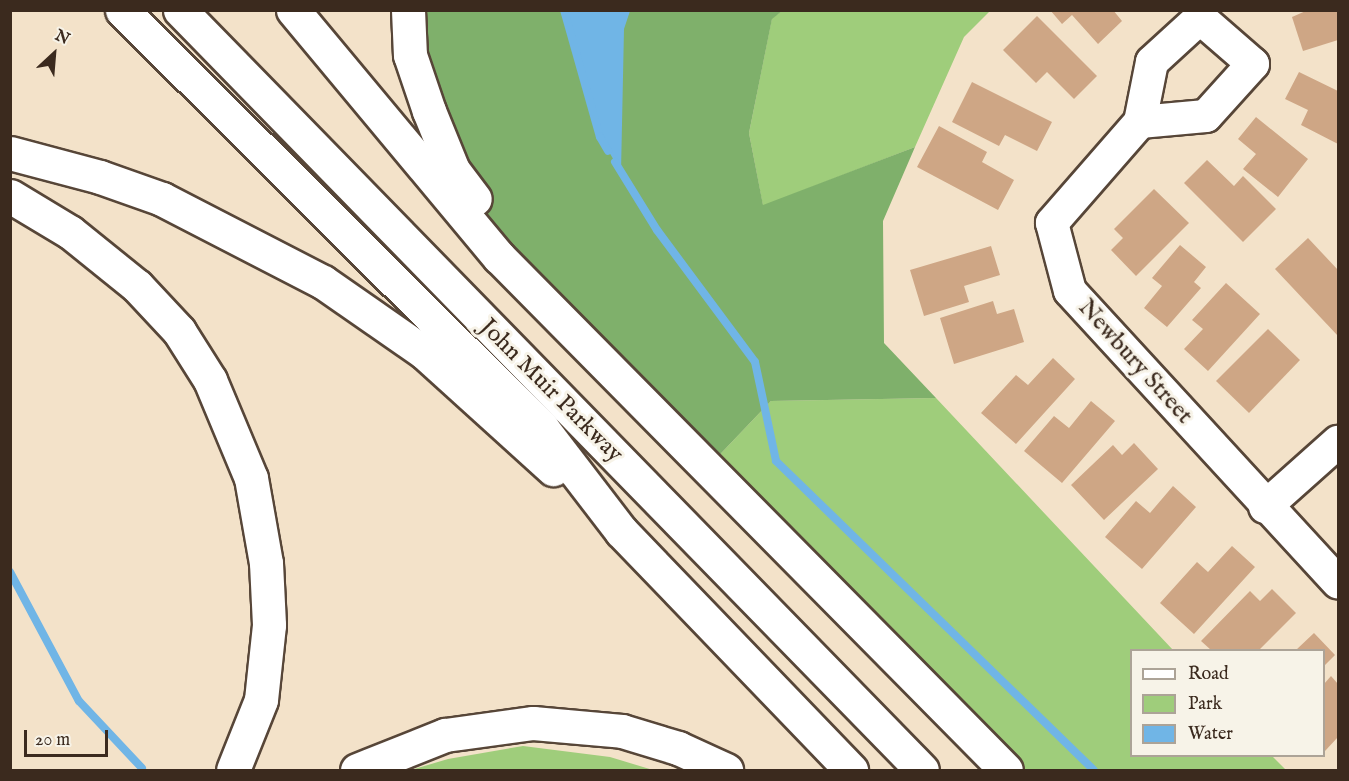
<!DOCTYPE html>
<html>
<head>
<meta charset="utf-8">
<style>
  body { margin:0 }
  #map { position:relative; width:1349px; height:781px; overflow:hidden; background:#f3e2c9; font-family:"IM FELL English",serif }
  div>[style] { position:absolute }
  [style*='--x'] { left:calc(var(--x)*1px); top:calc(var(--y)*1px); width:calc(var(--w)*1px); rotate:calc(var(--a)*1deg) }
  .green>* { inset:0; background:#9fcd7b }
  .forest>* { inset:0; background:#7fb06b }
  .water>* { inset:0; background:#70b5e6 }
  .stream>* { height:8px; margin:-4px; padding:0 4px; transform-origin:4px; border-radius:4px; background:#70b5e6 }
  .building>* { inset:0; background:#cea685 }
  .roads { filter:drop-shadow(2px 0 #574638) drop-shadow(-2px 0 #574638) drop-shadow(0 2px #574638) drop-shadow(0 -2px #574638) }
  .minor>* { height:32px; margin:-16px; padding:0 16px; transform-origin:16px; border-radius:16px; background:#fff }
  .motorway>* { height:33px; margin:-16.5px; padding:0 16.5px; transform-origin:16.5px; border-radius:16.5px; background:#fff }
  span { translate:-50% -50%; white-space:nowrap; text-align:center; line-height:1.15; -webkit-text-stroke:6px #f7f3e8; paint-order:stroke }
  .street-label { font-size:24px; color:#3b2a1e }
  .frame { position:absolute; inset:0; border:12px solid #3b2a1e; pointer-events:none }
  .legend { position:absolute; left:1130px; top:649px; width:195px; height:108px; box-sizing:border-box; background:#f7f3e8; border:2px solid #aca397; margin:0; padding:8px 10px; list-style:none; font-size:18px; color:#3b2a1e }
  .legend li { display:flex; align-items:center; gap:12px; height:30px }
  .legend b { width:30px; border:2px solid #aca397 }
  .north { position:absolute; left:24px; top:24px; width:60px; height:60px; -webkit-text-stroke:4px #f7f3e8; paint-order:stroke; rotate:26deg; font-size:16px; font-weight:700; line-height:24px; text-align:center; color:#3b2a1e }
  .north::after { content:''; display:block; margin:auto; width:21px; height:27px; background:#3b2a1e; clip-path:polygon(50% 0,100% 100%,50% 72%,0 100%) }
  .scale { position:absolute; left:24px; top:730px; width:84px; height:27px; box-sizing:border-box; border:3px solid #3b2a1e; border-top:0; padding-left:8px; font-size:18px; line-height:21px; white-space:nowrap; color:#3b2a1e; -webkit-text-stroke:4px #f7f3e8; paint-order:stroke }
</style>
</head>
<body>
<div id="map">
  <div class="green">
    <i style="clip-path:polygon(782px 11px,990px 11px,964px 37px,915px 147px,763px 206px,749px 133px,772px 18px)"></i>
    <i style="clip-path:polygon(936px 398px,1173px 650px,1132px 650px,1132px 756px,1272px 756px,1286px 770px,1006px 770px,707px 468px,771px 401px)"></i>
    <i style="clip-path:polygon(523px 746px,610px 757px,653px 770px,411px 770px,448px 759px)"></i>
  </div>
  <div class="forest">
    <i style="clip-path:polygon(408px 11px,782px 11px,772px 19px,749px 133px,763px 205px,915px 147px,883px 221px,884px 343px,936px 398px,771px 401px,707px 468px,565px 325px,453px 170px)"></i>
  </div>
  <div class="water">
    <i style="clip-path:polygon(564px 11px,630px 11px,624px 29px,621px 172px,600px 137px)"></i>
  </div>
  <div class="stream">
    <i style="--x:564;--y:10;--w:132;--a:74.2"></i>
    <i style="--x:600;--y:137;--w:16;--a:60"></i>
    <i style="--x:615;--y:162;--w:80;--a:58.3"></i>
    <i style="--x:657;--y:230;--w:164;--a:53.4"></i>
    <i style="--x:755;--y:362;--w:101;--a:78"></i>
    <i style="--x:776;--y:461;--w:443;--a:44.2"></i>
    <i style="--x:10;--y:572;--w:146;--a:61.9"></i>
    <i style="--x:79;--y:701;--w:92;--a:46.8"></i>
  </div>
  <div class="building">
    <i style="clip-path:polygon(1050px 10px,1113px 10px,1122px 21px,1098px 44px,1072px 15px,1062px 24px)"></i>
    <i style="clip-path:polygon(1308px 10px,1338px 10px,1338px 40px,1303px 51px,1292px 17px)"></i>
    <i style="clip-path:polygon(1037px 16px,1097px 76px,1074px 99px,1047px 72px,1036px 83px,1003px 50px)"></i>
    <i style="clip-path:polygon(1299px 72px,1338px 91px,1338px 144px,1301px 125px,1308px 110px,1285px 99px)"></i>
    <i style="clip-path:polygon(972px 82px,1052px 122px,1037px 151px,1005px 135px,999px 146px,952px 122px)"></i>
    <i style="clip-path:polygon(1256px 117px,1308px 159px,1278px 197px,1243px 169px,1256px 154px,1238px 139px)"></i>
    <i style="clip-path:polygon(939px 126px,987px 152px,982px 162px,1014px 180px,998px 210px,917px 167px)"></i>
    <i style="clip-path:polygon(1207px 160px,1234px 186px,1243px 176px,1276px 209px,1243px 242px,1184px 183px)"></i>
    <i style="clip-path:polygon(1154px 189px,1189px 223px,1136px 276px,1111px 250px,1123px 238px,1114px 229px)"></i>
    <i style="clip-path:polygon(1308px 238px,1338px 270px,1338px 336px,1275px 269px)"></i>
    <i style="clip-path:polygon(1180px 245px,1206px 267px,1194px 282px,1201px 288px,1167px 327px,1144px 308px,1162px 286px,1152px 278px)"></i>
    <i style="clip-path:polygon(991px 246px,1000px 275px,964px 286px,969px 302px,924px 316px,910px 270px)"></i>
    <i style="clip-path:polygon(1226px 283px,1260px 314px,1208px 371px,1184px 349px,1203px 329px,1192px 320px)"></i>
    <i style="clip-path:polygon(993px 301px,997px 314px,1014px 309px,1024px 342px,954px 364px,940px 318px)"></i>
    <i style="clip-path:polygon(1268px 329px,1300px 360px,1249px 413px,1216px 381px)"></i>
    <i style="clip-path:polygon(1053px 358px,1075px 379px,1016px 444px,981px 413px,1016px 375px,1028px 385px)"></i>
    <i style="clip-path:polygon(1091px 401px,1115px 421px,1062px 483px,1024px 451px,1054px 416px,1069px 428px)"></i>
    <i style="clip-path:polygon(1134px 443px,1158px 469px,1104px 520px,1071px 485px,1113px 445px,1122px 455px)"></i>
    <i style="clip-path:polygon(1173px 486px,1196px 507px,1142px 569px,1105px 537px,1136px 501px,1150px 513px)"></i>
    <i style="clip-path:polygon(1232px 546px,1255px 567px,1194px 634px,1160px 603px,1197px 562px,1208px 572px)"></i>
    <i style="clip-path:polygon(1272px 589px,1296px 613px,1259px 650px,1211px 650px,1201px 641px,1250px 591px,1260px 601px)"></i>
    <i style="clip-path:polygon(1314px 633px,1335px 655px,1324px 666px,1324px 650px,1296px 650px)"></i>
    <i style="clip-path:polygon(1331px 676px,1338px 684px,1338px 737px,1325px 751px,1324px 684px)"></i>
  </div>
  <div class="roads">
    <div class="minor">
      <i style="--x:1140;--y:122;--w:66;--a:-5.2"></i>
      <i style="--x:1206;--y:116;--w:70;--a:-47.9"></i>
      <i style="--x:1253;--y:64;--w:70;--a:-139"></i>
      <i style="--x:1200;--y:18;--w:65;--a:137.5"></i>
      <i style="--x:1152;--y:62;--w:61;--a:101.3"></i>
      <i style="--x:1140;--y:122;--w:134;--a:131.1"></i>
      <i style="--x:1052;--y:223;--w:70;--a:75.2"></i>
      <i style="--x:1070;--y:291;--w:396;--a:47.4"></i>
      <i style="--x:1265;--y:507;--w:98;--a:-41.7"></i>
    </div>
    <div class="motorway">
      <i style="--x:122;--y:10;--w:593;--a:44.86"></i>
      <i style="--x:542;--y:428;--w:130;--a:52.5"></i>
      <i style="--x:621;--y:531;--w:332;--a:46.1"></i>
      <i style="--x:180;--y:10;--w:1062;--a:45.69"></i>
      <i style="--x:293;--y:10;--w:322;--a:50.2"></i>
      <i style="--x:499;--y:257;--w:721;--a:45.34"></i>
      <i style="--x:408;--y:10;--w:45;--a:87.5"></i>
      <i style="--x:410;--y:55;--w:59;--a:71.3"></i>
      <i style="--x:429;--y:111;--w:64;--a:67.9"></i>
      <i style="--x:453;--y:170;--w:36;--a:53"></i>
      <i style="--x:10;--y:153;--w:93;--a:14.9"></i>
      <i style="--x:100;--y:177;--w:66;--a:19.5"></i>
      <i style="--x:162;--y:199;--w:181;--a:27.3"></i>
      <i style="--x:323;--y:282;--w:124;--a:34.8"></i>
      <i style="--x:425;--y:353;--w:173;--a:42.2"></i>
      <i style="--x:10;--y:196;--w:70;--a:31"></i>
      <i style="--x:70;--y:232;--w:86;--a:38.9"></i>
      <i style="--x:137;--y:286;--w:62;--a:47"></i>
      <i style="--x:179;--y:331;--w:58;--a:57.7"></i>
      <i style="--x:210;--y:380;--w:106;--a:67.3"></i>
      <i style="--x:251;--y:478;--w:86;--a:80"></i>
      <i style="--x:266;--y:563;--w:62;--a:87.2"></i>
      <i style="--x:269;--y:625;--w:75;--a:96.1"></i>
      <i style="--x:261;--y:700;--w:75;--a:111.8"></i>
      <i style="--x:357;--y:770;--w:95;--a:-21.7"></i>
      <i style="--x:445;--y:735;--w:89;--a:-7.8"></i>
      <i style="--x:533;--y:723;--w:89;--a:5.1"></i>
      <i style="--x:622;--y:731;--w:59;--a:16.9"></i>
      <i style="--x:678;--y:748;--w:53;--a:24.6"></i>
    </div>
  </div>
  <div class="street-label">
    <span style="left:1135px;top:362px;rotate:48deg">Newbury Street</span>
    <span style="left:551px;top:391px;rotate:45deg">John Muir Parkway</span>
  </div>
  <div class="frame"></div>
  <ul class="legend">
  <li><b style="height:8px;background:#fff"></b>Road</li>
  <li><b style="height:16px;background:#9fcd7b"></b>Park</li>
  <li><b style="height:16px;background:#70b5e6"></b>Water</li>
  </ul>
  <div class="north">N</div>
  <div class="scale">20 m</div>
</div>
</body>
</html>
